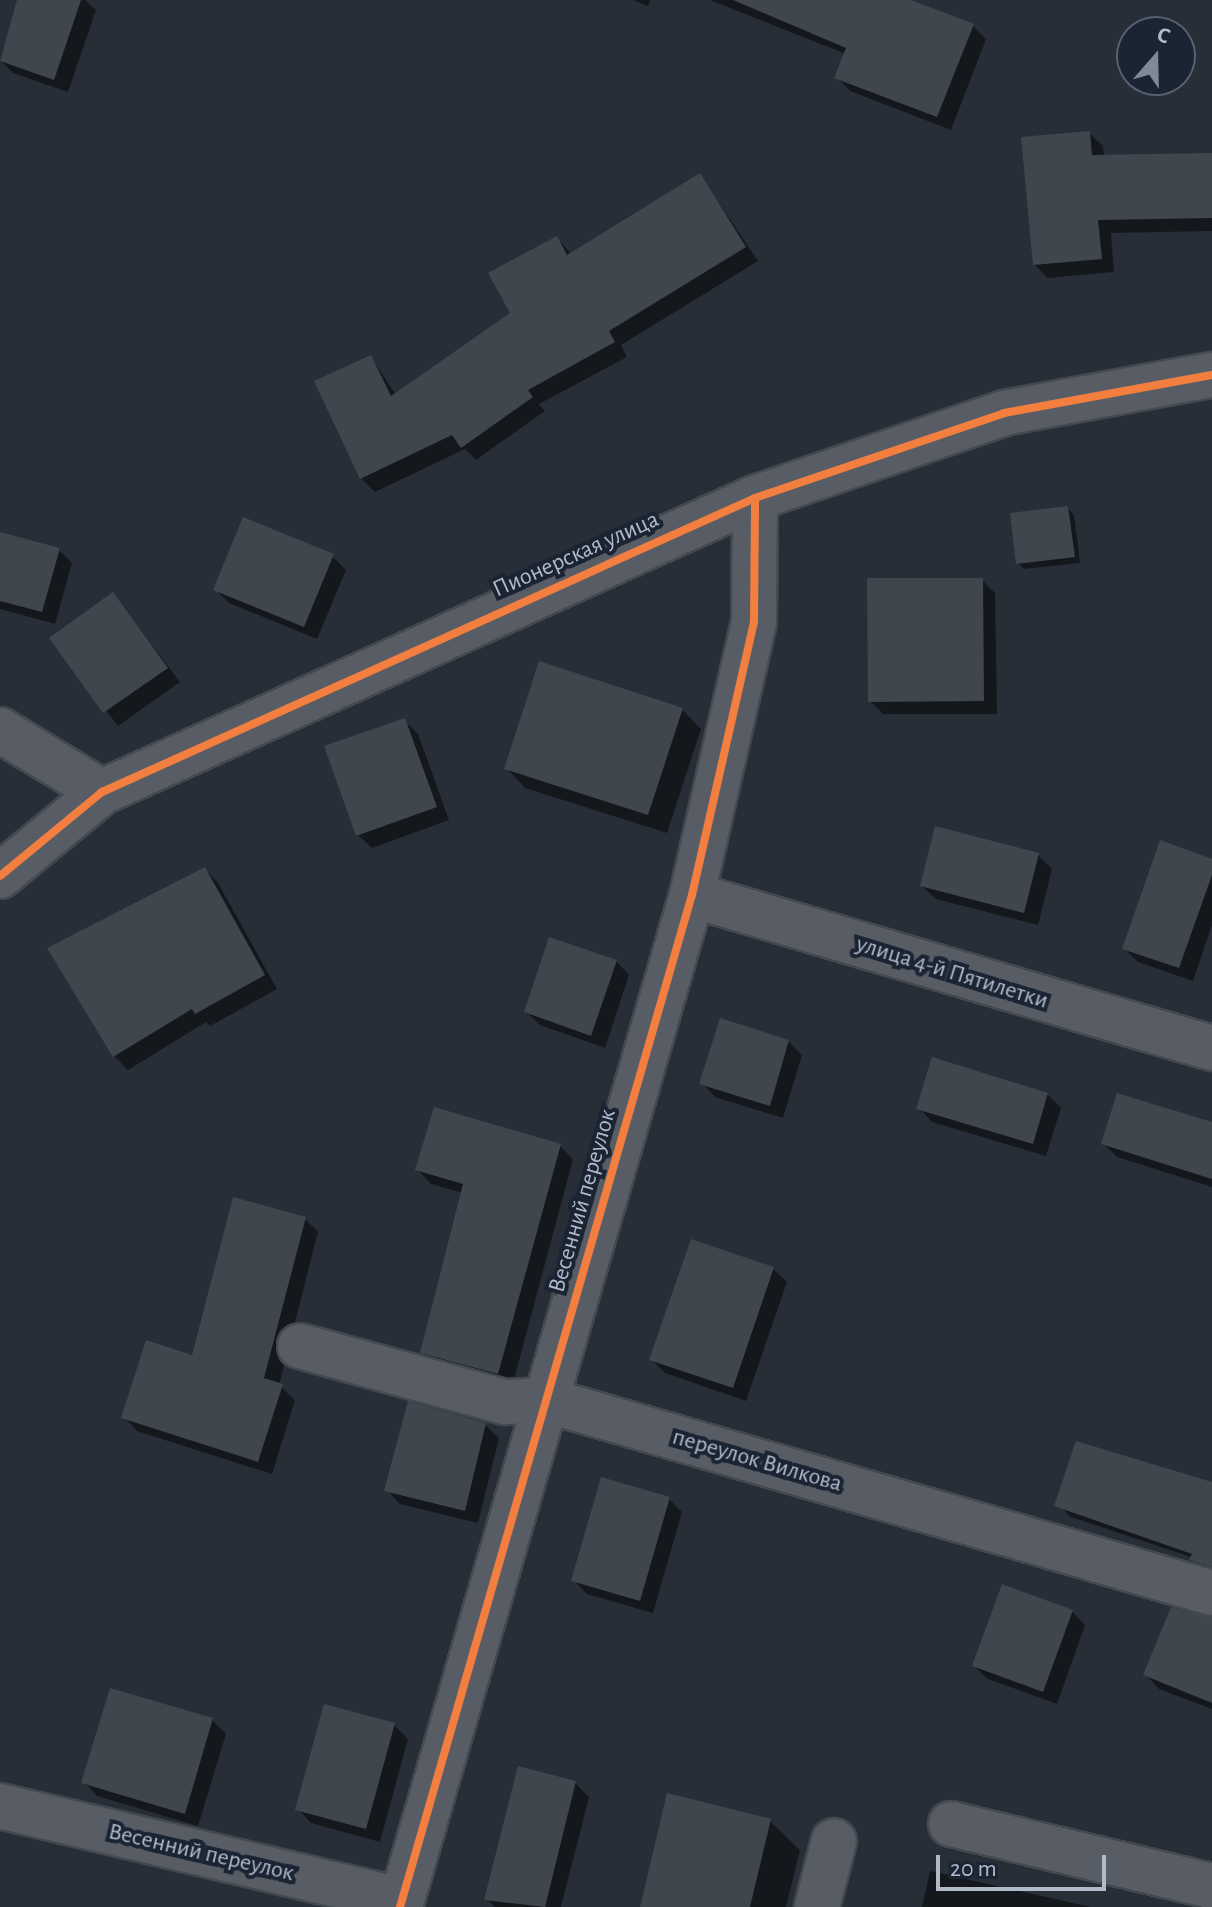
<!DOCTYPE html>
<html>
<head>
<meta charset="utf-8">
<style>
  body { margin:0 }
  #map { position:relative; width:1212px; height:1907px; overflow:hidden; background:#272e38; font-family:"Alegreya Sans",sans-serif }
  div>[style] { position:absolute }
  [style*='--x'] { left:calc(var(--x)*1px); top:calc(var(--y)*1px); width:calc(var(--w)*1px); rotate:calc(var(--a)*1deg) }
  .shadow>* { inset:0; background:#0007 }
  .building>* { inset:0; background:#40464e }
  .roads { filter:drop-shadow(2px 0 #444950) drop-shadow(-2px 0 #444950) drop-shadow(0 2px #444950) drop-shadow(0 -2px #444950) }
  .minor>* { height:44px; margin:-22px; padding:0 22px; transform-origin:22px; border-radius:22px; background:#585d65 }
  .cycleway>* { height:8px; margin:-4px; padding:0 4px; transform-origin:4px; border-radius:4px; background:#f27e40 }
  span { translate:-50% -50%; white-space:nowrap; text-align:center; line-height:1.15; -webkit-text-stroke:8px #1a2433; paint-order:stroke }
  .street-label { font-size:24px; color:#b0bac9 }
  .north { position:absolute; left:1116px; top:16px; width:80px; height:80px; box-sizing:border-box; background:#1a2433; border:2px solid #56606f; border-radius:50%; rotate:20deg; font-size:22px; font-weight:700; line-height:32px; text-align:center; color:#b0bac9 }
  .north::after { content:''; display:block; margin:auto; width:28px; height:36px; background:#808996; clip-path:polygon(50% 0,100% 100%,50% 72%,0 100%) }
  .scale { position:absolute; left:936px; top:1855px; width:170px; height:36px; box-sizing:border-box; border:4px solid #b0bac9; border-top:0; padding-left:10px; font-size:24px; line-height:28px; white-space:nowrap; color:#b0bac9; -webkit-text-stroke:6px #1a2433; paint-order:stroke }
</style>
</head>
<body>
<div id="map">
  <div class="shadow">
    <i style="clip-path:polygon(19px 0,85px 0,96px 10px,68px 92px,13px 73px,0 60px)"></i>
    <i style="clip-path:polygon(633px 0,650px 0,648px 6px)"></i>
    <i style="clip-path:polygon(710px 0,905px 0,973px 26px,986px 39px,951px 130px,850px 91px,837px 77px,846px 54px)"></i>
    <i style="clip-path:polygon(1089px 133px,1103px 146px,1104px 157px,1212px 155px,1212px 231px,1111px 233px,1114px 272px,1048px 278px,1035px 265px)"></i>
    <i style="clip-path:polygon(700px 175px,758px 261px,621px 345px,627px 357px,539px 404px,545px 411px,476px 460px,465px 449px,375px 492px,361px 478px,371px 357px,396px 395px,512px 313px,557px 238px,572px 255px)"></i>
    <i style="clip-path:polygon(1068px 508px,1074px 515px,1080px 563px,1024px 569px,1018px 563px)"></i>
    <i style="clip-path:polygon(0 534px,59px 550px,72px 563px,55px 624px,0 609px)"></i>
    <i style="clip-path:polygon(332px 556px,346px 570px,317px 639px,229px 603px,215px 589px)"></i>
    <i style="clip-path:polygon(982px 580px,995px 593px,997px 714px,883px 714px,870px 701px)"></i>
    <i style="clip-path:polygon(113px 594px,180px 682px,118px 726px,51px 639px)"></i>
    <i style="clip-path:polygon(682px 709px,701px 729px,667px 833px,525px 788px,506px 768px)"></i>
    <i style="clip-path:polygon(404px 720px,418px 734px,449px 820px,372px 848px,358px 835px)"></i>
    <i style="clip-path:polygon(1038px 855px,1052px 869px,1038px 925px,936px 899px,922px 886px)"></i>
    <i style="clip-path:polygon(1212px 861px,1212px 925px,1193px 981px,1138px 962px,1124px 948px)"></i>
    <i style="clip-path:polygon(205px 869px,218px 883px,277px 989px,210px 1026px,206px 1022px,128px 1070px,114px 1056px)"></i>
    <i style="clip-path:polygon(616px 961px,629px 975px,605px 1048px,540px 1025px,526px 1012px)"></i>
    <i style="clip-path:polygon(788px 1041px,802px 1055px,783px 1118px,715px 1097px,702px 1083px)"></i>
    <i style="clip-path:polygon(1047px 1094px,1061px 1108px,1046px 1156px,932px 1122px,919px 1108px)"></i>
    <i style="clip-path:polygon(1212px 1124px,1212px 1187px,1117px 1157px,1103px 1143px)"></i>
    <i style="clip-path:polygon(560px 1146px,573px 1159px,512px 1387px,436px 1366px,422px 1352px,463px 1193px,431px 1184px,418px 1170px)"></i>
    <i style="clip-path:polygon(305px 1219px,318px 1232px,279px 1385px,295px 1400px,272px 1474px,137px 1431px,124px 1417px,193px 1358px)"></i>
    <i style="clip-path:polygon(773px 1269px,787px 1282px,746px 1401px,665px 1373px,651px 1359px)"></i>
    <i style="clip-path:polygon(485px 1425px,499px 1438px,478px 1523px,400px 1504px,387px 1490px)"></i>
    <i style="clip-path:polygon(1212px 1484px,1212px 1564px,1071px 1517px,1057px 1503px)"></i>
    <i style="clip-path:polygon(669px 1499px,682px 1512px,653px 1613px,587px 1594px,573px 1580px)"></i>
    <i style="clip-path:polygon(1072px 1611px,1085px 1625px,1057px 1704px,988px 1679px,974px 1666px)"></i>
    <i style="clip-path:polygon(1212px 1643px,1212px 1709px,1159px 1689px,1146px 1675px)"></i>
    <i style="clip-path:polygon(212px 1720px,226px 1734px,198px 1826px,97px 1796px,84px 1782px)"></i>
    <i style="clip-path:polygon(394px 1725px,408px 1739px,380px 1842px,311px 1823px,298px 1809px)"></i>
    <i style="clip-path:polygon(575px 1783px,589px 1797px,561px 1907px,495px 1907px,487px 1899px)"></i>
    <i style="clip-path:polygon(770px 1821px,800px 1850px,786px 1907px,642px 1907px)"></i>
    <i style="clip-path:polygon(930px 1871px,1091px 1907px,922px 1907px)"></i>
  </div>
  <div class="building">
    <i style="clip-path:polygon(17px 0,81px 0,54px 80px,0 61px)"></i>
    <i style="clip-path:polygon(733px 0,911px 0,974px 24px,937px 117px,834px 78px,846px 48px)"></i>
    <i style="clip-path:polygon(1090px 131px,1092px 155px,1212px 153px,1212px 218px,1098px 220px,1102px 259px,1033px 265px,1021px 137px)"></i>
    <i style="clip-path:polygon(700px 173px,746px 247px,609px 331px,615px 342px,528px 390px,533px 397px,461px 448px,452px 435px,360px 479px,314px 381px,371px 355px,391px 396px,510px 313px,488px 273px,557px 236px,567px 255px)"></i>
    <i style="clip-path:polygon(1068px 506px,1075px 557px,1016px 564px,1010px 513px)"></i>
    <i style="clip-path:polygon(243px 517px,334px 554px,304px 627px,213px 590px)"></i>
    <i style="clip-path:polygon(0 532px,60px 548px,42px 612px,0 601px)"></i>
    <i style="clip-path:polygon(867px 578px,983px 578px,984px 701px,868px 702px)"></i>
    <i style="clip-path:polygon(113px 592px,168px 668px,103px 713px,49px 638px)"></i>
    <i style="clip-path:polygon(539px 661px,683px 708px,648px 815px,504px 769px)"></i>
    <i style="clip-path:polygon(405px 718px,437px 807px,356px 836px,324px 746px)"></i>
    <i style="clip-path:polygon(935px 826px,1039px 853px,1024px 913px,920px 886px)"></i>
    <i style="clip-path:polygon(1160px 840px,1212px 859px,1212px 875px,1179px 968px,1122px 949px)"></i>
    <i style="clip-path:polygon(205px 867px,265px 975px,195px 1014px,192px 1009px,113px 1057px,47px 948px)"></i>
    <i style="clip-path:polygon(549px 937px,617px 960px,591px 1036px,524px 1012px)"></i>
    <i style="clip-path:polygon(720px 1018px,789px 1040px,770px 1106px,699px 1084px)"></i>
    <i style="clip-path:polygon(932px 1057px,1048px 1093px,1033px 1144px,916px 1109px)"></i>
    <i style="clip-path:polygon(1117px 1093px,1212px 1122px,1212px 1179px,1101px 1144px)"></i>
    <i style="clip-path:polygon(434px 1107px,561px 1144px,498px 1374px,420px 1353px,463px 1184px,415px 1170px)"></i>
    <i style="clip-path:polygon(233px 1197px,306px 1217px,264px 1378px,283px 1384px,258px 1462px,121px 1418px,146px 1340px,192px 1355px)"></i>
    <i style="clip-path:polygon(691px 1239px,774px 1267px,733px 1388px,649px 1360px)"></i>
    <i style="clip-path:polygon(408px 1401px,486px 1423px,465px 1511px,384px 1491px)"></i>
    <i style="clip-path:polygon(1076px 1441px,1212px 1482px,1212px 1567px,1189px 1560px,1192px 1554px,1054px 1506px)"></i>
    <i style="clip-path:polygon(601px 1477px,670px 1497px,640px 1601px,571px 1581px)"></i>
    <i style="clip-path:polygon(1002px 1584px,1073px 1610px,1043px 1692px,972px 1666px)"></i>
    <i style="clip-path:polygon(1171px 1607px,1212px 1617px,1212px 1703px,1143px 1675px)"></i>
    <i style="clip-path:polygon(110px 1688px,213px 1718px,185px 1814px,81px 1783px)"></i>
    <i style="clip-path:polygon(324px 1704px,395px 1723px,366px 1829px,295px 1810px)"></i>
    <i style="clip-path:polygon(518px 1766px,576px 1781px,545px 1907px,484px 1900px)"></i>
    <i style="clip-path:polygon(667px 1793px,771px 1819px,750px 1907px,640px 1907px)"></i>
  </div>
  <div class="roads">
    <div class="minor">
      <i style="--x:0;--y:730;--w:119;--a:31.3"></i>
      <i style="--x:0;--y:876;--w:132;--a:-39.5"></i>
      <i style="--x:102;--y:792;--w:716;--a:-24.24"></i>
      <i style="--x:755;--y:498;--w:263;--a:-18.8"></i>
      <i style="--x:1004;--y:413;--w:211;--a:-10.4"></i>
      <i style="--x:692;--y:895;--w:542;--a:16.4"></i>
      <i style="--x:300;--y:1346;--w:213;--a:15.3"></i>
      <i style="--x:505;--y:1402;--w:41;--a:-2.8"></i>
      <i style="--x:546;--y:1400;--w:693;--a:16.16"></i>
      <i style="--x:0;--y:1806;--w:413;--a:13.2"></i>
      <i style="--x:951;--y:1824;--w:268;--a:13.4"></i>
      <i style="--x:400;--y:1907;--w:1053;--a:-73.91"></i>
      <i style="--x:692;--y:895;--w:280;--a:-77.2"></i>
      <i style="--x:754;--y:622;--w:124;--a:-89.5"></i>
      <i style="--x:817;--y:1907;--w:68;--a:-75.6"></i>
    </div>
  </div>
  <div class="cycleway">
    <i style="--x:0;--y:876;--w:132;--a:-39.5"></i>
    <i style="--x:102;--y:792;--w:716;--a:-24.24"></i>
    <i style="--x:755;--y:498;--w:263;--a:-18.8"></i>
    <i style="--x:1004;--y:413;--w:211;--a:-10.4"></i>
    <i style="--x:400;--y:1907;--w:1053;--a:-73.91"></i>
    <i style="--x:692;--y:895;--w:280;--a:-77.2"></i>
    <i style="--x:754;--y:622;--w:124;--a:-89.5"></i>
  </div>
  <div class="street-label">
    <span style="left:576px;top:555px;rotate:-24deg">Пионерская улица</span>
    <span style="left:952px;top:973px;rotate:17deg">улица 4-й Пятилетки</span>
    <span style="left:583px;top:1201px;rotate:-74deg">Весенний переулок</span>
    <span style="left:757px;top:1461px;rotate:16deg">переулок Вилкова</span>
    <span style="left:201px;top:1853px;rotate:13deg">Весенний переулок</span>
  </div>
  <div class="north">С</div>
  <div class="scale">20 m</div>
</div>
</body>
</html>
